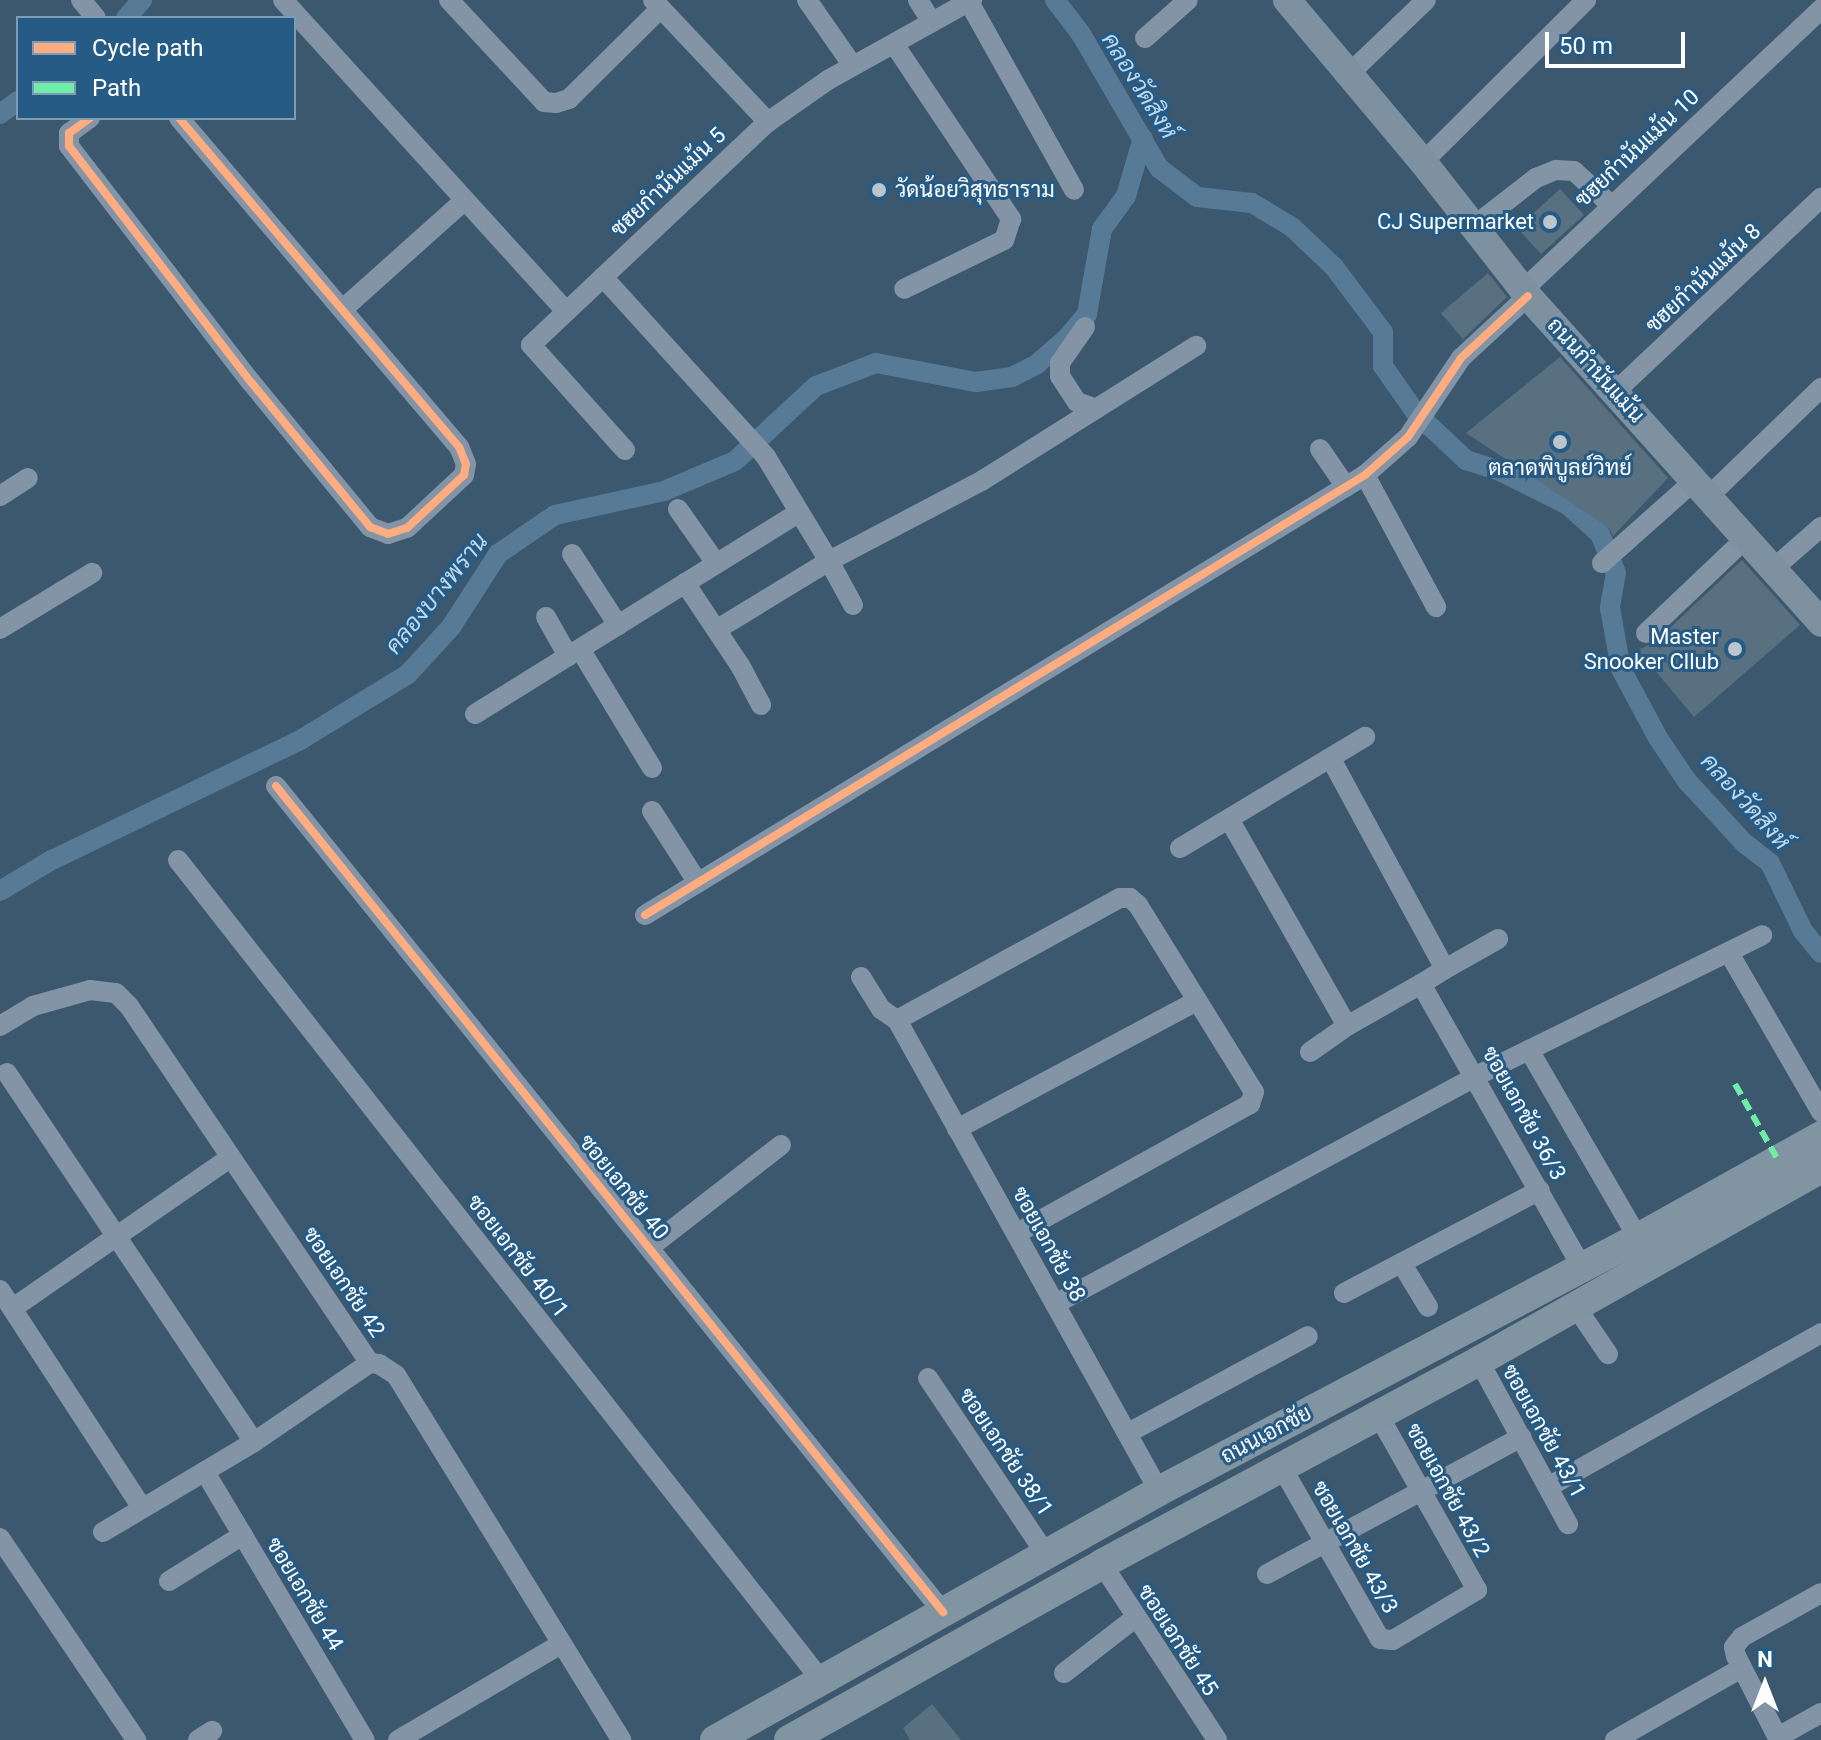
<!DOCTYPE html>
<html>
<head>
<meta charset="utf-8">
<style>
  body { margin:0 }
  #map { position:relative; width:1821px; height:1740px; overflow:hidden; background:#3c586f; font-family:Roboto,Sarabun,sans-serif }
  div>[style] { position:absolute }
  [style*='--x'] { left:calc(var(--x)*1px); top:calc(var(--y)*1px); width:calc(var(--w)*1px); rotate:calc(var(--a)*1deg) }
  .canal>* { height:20px; margin:-10px; padding:0 10px; transform-origin:10px; border-radius:10px; background:#577b97 }
  .building>* { inset:0; background:#597081 }
  .street>* { height:20px; margin:-10px; padding:0 10px; transform-origin:10px; border-radius:10px; background:#8294a5 }
  .secondary>* { height:28px; margin:-14px; padding:0 14px; transform-origin:14px; border-radius:14px; background:#7d91a1 }
  .primary>* { height:30px; margin:-15px; padding:0 15px; transform-origin:15px; border-radius:15px; background:#8194a2 }
  .quiet>* { height:6px; margin-top:-3px; transform-origin:0; background:repeating-linear-gradient(90deg,#6deda7 0 12px,transparent 0 18px) }
  .cycleway>* { height:8px; margin:-4px; padding:0 4px; transform-origin:4px; border-radius:4px; background:#ffac80 }
  .dots>* { width:22px; height:22px; translate:-50% -50%; box-sizing:border-box; border:4px solid #265b85; border-radius:50% }
  span { translate:-50% -50%; white-space:nowrap; text-align:center; line-height:1.15; -webkit-text-stroke:6px #265b85; paint-order:stroke }
  .street-label { font-size:22px; color:#fff }
  .poi-label { font-size:22px; color:#fff }
  .left { translate:0 -50%; text-align:left }
  .right { translate:-100% -50%; text-align:right }
  .water-label { font-size:24px; color:#bcd9ef; font-style:italic }
  .legend { position:absolute; left:16px; top:16px; width:280px; height:104px; box-sizing:border-box; background:#265b85; border:2px solid #7d9db6; margin:0; padding:10px 14px; list-style:none; font-size:24px; color:#fff }
  .legend li { display:flex; align-items:center; gap:16px; height:40px }
  .legend b { width:40px; border:2px solid #7d9db6 }
  .north { position:absolute; left:1725px; top:1644px; width:80px; height:80px; -webkit-text-stroke:6px #265b85; paint-order:stroke; rotate:0deg; font-size:22px; font-weight:700; line-height:32px; text-align:center; color:#fff }
  .north::after { content:''; display:block; margin:auto; width:28px; height:36px; background:#fff; clip-path:polygon(50% 0,100% 100%,50% 72%,0 100%) }
  .scale { position:absolute; left:1545px; top:32px; width:140px; height:36px; box-sizing:border-box; border:4px solid #fff; border-top:0; padding-left:10px; font-size:24px; line-height:28px; white-space:nowrap; color:#fff; -webkit-text-stroke:6px #265b85; paint-order:stroke }
</style>
</head>
<body>
<div id="map">
  <div class="canal">
    <i style="--x:1055;--y:0;--w:43;--a:52.6"></i>
    <i style="--x:1081;--y:34;--w:155;--a:59.8"></i>
    <i style="--x:1159;--y:168;--w:48;--a:37.3"></i>
    <i style="--x:1197;--y:197;--w:55;--a:6.2"></i>
    <i style="--x:1252;--y:203;--w:47;--a:31"></i>
    <i style="--x:1292;--y:227;--w:58;--a:43.6"></i>
    <i style="--x:1334;--y:267;--w:81;--a:53"></i>
    <i style="--x:1383;--y:332;--w:34;--a:90"></i>
    <i style="--x:1383;--y:366;--w:57;--a:54.9"></i>
    <i style="--x:1416;--y:413;--w:69;--a:43.2"></i>
    <i style="--x:1466;--y:460;--w:38;--a:18"></i>
    <i style="--x:1502;--y:472;--w:74;--a:26.6"></i>
    <i style="--x:1568;--y:505;--w:43;--a:42.2"></i>
    <i style="--x:1600;--y:534;--w:42;--a:67.7"></i>
    <i style="--x:1616;--y:573;--w:36;--a:100"></i>
    <i style="--x:1610;--y:608;--w:62;--a:79.8"></i>
    <i style="--x:1621;--y:669;--w:78;--a:61.8"></i>
    <i style="--x:1658;--y:738;--w:52;--a:56"></i>
    <i style="--x:1687;--y:781;--w:83;--a:47.4"></i>
    <i style="--x:1743;--y:842;--w:34;--a:38"></i>
    <i style="--x:1770;--y:863;--w:76;--a:64.1"></i>
    <i style="--x:1803;--y:931;--w:28;--a:51"></i>
    <i style="--x:126;--y:18;--w:24;--a:-48"></i>
    <i style="--x:0;--y:114;--w:22;--a:-36"></i>
    <i style="--x:0;--y:891;--w:58;--a:-31"></i>
    <i style="--x:50;--y:861;--w:280;--a:-25.8"></i>
    <i style="--x:302;--y:739;--w:124;--a:-31.5"></i>
    <i style="--x:408;--y:674;--w:64;--a:-47.5"></i>
    <i style="--x:451;--y:627;--w:87;--a:-57.2"></i>
    <i style="--x:498;--y:554;--w:69;--a:-34.4"></i>
    <i style="--x:555;--y:515;--w:112;--a:-12.4"></i>
    <i style="--x:664;--y:491;--w:77;--a:-22.9"></i>
    <i style="--x:735;--y:461;--w:110;--a:-42.8"></i>
    <i style="--x:816;--y:386;--w:64;--a:-21"></i>
    <i style="--x:876;--y:363;--w:102;--a:10.8"></i>
    <i style="--x:976;--y:382;--w:36;--a:-8"></i>
    <i style="--x:1012;--y:377;--w:28;--a:-27"></i>
    <i style="--x:1037;--y:364;--w:40;--a:-41"></i>
    <i style="--x:1067;--y:338;--w:31;--a:-50"></i>
    <i style="--x:1087;--y:314;--w:86;--a:-80"></i>
    <i style="--x:1102;--y:229;--w:41;--a:-54"></i>
    <i style="--x:1126;--y:196;--w:60;--a:-73.7"></i>
  </div>
  <div class="building">
    <i style="clip-path:polygon(1560px 189px,1584px 215px,1541px 254px,1517px 228px)"></i>
    <i style="clip-path:polygon(1488px 273px,1507px 297px,1463px 339px,1441px 313px)"></i>
    <i style="clip-path:polygon(1560px 357px,1668px 478px,1613px 536px,1609px 528px,1466px 433px)"></i>
    <i style="clip-path:polygon(1742px 560px,1800px 625px,1694px 717px,1638px 650px,1655px 642px)"></i>
    <i style="clip-path:polygon(932px 1704px,961px 1740px,910px 1740px,903px 1728px)"></i>
  </div>
  <div class="street">
    <i style="--x:81;--y:0;--w:23;--a:50"></i>
    <i style="--x:283;--y:0;--w:419;--a:47.7"></i>
    <i style="--x:449;--y:0;--w:139;--a:47"></i>
    <i style="--x:544;--y:102;--w:12;--a:5"></i>
    <i style="--x:556;--y:103;--w:14;--a:-17"></i>
    <i style="--x:569;--y:99;--w:129;--a:-44.7"></i>
    <i style="--x:653;--y:0;--w:168;--a:46.7"></i>
    <i style="--x:807;--y:0;--w:80;--a:55.1"></i>
    <i style="--x:918;--y:0;--w:26;--a:58"></i>
    <i style="--x:969;--y:2;--w:215;--a:60.8"></i>
    <i style="--x:1145;--y:38;--w:57;--a:-41.5"></i>
    <i style="--x:894;--y:44;--w:211;--a:56.2"></i>
    <i style="--x:1011;--y:219;--w:22;--a:108"></i>
    <i style="--x:1004;--y:240;--w:111;--a:153.9"></i>
    <i style="--x:1350;--y:73;--w:105;--a:-43.8"></i>
    <i style="--x:90;--y:118;--w:26;--a:144"></i>
    <i style="--x:69;--y:133;--w:13;--a:90"></i>
    <i style="--x:69;--y:146;--w:298;--a:52.4"></i>
    <i style="--x:251;--y:382;--w:188;--a:50.6"></i>
    <i style="--x:370;--y:527;--w:19;--a:21"></i>
    <i style="--x:388;--y:534;--w:20;--a:-18"></i>
    <i style="--x:407;--y:528;--w:78;--a:-42.9"></i>
    <i style="--x:464;--y:475;--w:11;--a:-80"></i>
    <i style="--x:466;--y:464;--w:18;--a:-112"></i>
    <i style="--x:459;--y:447;--w:432;--a:-130.4"></i>
    <i style="--x:1423;--y:162;--w:230;--a:-44.8"></i>
    <i style="--x:1473;--y:227;--w:80;--a:-37.9"></i>
    <i style="--x:1536;--y:178;--w:22;--a:-22"></i>
    <i style="--x:1556;--y:170;--w:18;--a:3"></i>
    <i style="--x:1574;--y:171;--w:50;--a:42.6"></i>
    <i style="--x:603;--y:277;--w:243;--a:47.8"></i>
    <i style="--x:766;--y:457;--w:122;--a:58.8"></i>
    <i style="--x:829;--y:561;--w:132;--a:148.6"></i>
    <i style="--x:1523;--y:290;--w:410;--a:-43.3"></i>
    <i style="--x:343;--y:309;--w:162;--a:-41.8"></i>
    <i style="--x:1085;--y:327;--w:44;--a:124.8"></i>
    <i style="--x:1060;--y:363;--w:13;--a:90"></i>
    <i style="--x:1060;--y:376;--w:31;--a:57"></i>
    <i style="--x:1077;--y:402;--w:20;--a:20"></i>
    <i style="--x:1616;--y:391;--w:282;--a:-43.3"></i>
    <i style="--x:1320;--y:449;--w:46;--a:55.6"></i>
    <i style="--x:625;--y:450;--w:141;--a:-131.8"></i>
    <i style="--x:531;--y:345;--w:325;--a:-43.3"></i>
    <i style="--x:768;--y:122;--w:73;--a:-35"></i>
    <i style="--x:828;--y:80;--w:165;--a:-29.1"></i>
    <i style="--x:1365;--y:475;--w:150;--a:61.7"></i>
    <i style="--x:0;--y:496;--w:33;--a:-33"></i>
    <i style="--x:1709;--y:496;--w:156;--a:-44"></i>
    <i style="--x:678;--y:509;--w:66;--a:54.9"></i>
    <i style="--x:572;--y:554;--w:85;--a:57.1"></i>
    <i style="--x:1602;--y:563;--w:125;--a:-41.7"></i>
    <i style="--x:1773;--y:569;--w:64;--a:-41.2"></i>
    <i style="--x:685;--y:583;--w:101;--a:56.3"></i>
    <i style="--x:741;--y:667;--w:43;--a:62.2"></i>
    <i style="--x:853;--y:605;--w:50;--a:-118.6"></i>
    <i style="--x:829;--y:561;--w:174;--a:-27.7"></i>
    <i style="--x:983;--y:480;--w:252;--a:-32.2"></i>
    <i style="--x:546;--y:617;--w:45;--a:60.6"></i>
    <i style="--x:0;--y:629;--w:108;--a:-31.3"></i>
    <i style="--x:1646;--y:633;--w:138;--a:-43.5"></i>
    <i style="--x:580;--y:649;--w:139;--a:58.8"></i>
    <i style="--x:475;--y:714;--w:382;--a:-31.9"></i>
    <i style="--x:276;--y:786;--w:1062;--a:51.08"></i>
    <i style="--x:652;--y:811;--w:85;--a:57.4"></i>
    <i style="--x:1229;--y:819;--w:238;--a:60.3"></i>
    <i style="--x:1347;--y:1026;--w:85;--a:-29.6"></i>
    <i style="--x:1421;--y:984;--w:28;--a:-32"></i>
    <i style="--x:1445;--y:969;--w:239;--a:-118.5"></i>
    <i style="--x:1180;--y:848;--w:216;--a:-31"></i>
    <i style="--x:178;--y:860;--w:1042;--a:51.9"></i>
    <i style="--x:645;--y:915;--w:844;--a:-31.43"></i>
    <i style="--x:1365;--y:475;--w:57;--a:-41.5"></i>
    <i style="--x:1408;--y:437;--w:95;--a:-56.1"></i>
    <i style="--x:1461;--y:358;--w:91;--a:-42.8"></i>
    <i style="--x:1729;--y:953;--w:184;--a:59.9"></i>
    <i style="--x:1445;--y:969;--w:61;--a:-29.5"></i>
    <i style="--x:861;--y:977;--w:38;--a:58"></i>
    <i style="--x:881;--y:1009;--w:19;--a:35"></i>
    <i style="--x:897;--y:1020;--w:539;--a:60.91"></i>
    <i style="--x:1421;--y:984;--w:326;--a:60.4"></i>
    <i style="--x:897;--y:1020;--w:254;--a:-28.7"></i>
    <i style="--x:1120;--y:898;--w:10;--a:0"></i>
    <i style="--x:1130;--y:898;--w:11;--a:41"></i>
    <i style="--x:1138;--y:905;--w:220;--a:58.2"></i>
    <i style="--x:1254;--y:1092;--w:13;--a:108"></i>
    <i style="--x:1250;--y:1104;--w:266;--a:151"></i>
    <i style="--x:0;--y:1026;--w:39;--a:-31"></i>
    <i style="--x:33;--y:1006;--w:59;--a:-15.7"></i>
    <i style="--x:90;--y:990;--w:26;--a:7"></i>
    <i style="--x:116;--y:993;--w:18;--a:45"></i>
    <i style="--x:129;--y:1006;--w:431;--a:56"></i>
    <i style="--x:370;--y:1363;--w:9;--a:6"></i>
    <i style="--x:379;--y:1364;--w:20;--a:33"></i>
    <i style="--x:396;--y:1375;--w:429;--a:58.3"></i>
    <i style="--x:1529;--y:1050;--w:217;--a:59.9"></i>
    <i style="--x:1310;--y:1052;--w:45;--a:-35.1"></i>
    <i style="--x:7;--y:1073;--w:444;--a:56.2"></i>
    <i style="--x:957;--y:1129;--w:272;--a:-28.1"></i>
    <i style="--x:650;--y:1247;--w:166;--a:-37.9"></i>
    <i style="--x:1402;--y:1264;--w:50;--a:58.8"></i>
    <i style="--x:0;--y:1290;--w:260;--a:56.9"></i>
    <i style="--x:1344;--y:1293;--w:221;--a:-27.7"></i>
    <i style="--x:1055;--y:1304;--w:479;--a:-28.4"></i>
    <i style="--x:1476;--y:1076;--w:319;--a:-26.2"></i>
    <i style="--x:1576;--y:1307;--w:57;--a:55.8"></i>
    <i style="--x:13;--y:1308;--w:264;--a:-34.7"></i>
    <i style="--x:1479;--y:1361;--w:186;--a:61.4"></i>
    <i style="--x:928;--y:1378;--w:211;--a:56.2"></i>
    <i style="--x:1128;--y:1433;--w:204;--a:-28.3"></i>
    <i style="--x:1281;--y:1466;--w:199;--a:60.2"></i>
    <i style="--x:1380;--y:1639;--w:13;--a:4"></i>
    <i style="--x:1393;--y:1640;--w:98;--a:-30.8"></i>
    <i style="--x:1477;--y:1590;--w:202;--a:-119.4"></i>
    <i style="--x:205;--y:1472;--w:312;--a:59.2"></i>
    <i style="--x:1548;--y:1487;--w:313;--a:-29.4"></i>
    <i style="--x:103;--y:1532;--w:176;--a:-30.8"></i>
    <i style="--x:254;--y:1442;--w:140;--a:-34.3"></i>
    <i style="--x:0;--y:1538;--w:244;--a:56"></i>
    <i style="--x:1102;--y:1564;--w:210;--a:56.8"></i>
    <i style="--x:1267;--y:1574;--w:289;--a:-28.3"></i>
    <i style="--x:169;--y:1581;--w:87;--a:-31.9"></i>
    <i style="--x:1064;--y:1673;--w:90;--a:-37.8"></i>
    <i style="--x:1778;--y:1737;--w:49;--a:-29.2"></i>
    <i style="--x:198;--y:1740;--w:17;--a:-33"></i>
    <i style="--x:398;--y:1740;--w:189;--a:-30.5"></i>
    <i style="--x:1615;--y:1740;--w:146;--a:-29.6"></i>
    <i style="--x:1779;--y:1740;--w:94;--a:-117.1"></i>
    <i style="--x:1736;--y:1656;--w:9;--a:-103"></i>
    <i style="--x:1734;--y:1647;--w:13;--a:-51"></i>
    <i style="--x:1742;--y:1637;--w:90;--a:-29.1"></i>
  </div>
  <div class="secondary">
    <i style="--x:1287;--y:0;--w:212;--a:50"></i>
    <i style="--x:1423;--y:162;--w:170;--a:51.9"></i>
    <i style="--x:1528;--y:296;--w:439;--a:48.1"></i>
  </div>
  <div class="primary">
    <i style="--x:715;--y:1740;--w:509;--a:-29.28"></i>
    <i style="--x:1159;--y:1491;--w:542;--a:-27.84"></i>
    <i style="--x:1638;--y:1238;--w:210;--a:-29.1"></i>
    <i style="--x:789;--y:1740;--w:359;--a:-29.3"></i>
    <i style="--x:1102;--y:1564;--w:428;--a:-28.3"></i>
    <i style="--x:1479;--y:1361;--w:393;--a:-29.4"></i>
  </div>
  <div class="quiet">
    <i style="--x:1735;--y:1084;--w:87;--a:60.5"></i>
  </div>
  <div class="cycleway">
    <i style="--x:90;--y:118;--w:26;--a:144"></i>
    <i style="--x:69;--y:133;--w:13;--a:90"></i>
    <i style="--x:69;--y:146;--w:298;--a:52.4"></i>
    <i style="--x:251;--y:382;--w:188;--a:50.6"></i>
    <i style="--x:370;--y:527;--w:19;--a:21"></i>
    <i style="--x:388;--y:534;--w:20;--a:-18"></i>
    <i style="--x:407;--y:528;--w:78;--a:-42.9"></i>
    <i style="--x:464;--y:475;--w:11;--a:-80"></i>
    <i style="--x:466;--y:464;--w:18;--a:-112"></i>
    <i style="--x:459;--y:447;--w:432;--a:-130.4"></i>
    <i style="--x:276;--y:786;--w:1062;--a:51.08"></i>
    <i style="--x:645;--y:915;--w:844;--a:-31.43"></i>
    <i style="--x:1365;--y:475;--w:57;--a:-41.5"></i>
    <i style="--x:1408;--y:437;--w:95;--a:-56.1"></i>
    <i style="--x:1461;--y:358;--w:91;--a:-42.8"></i>
  </div>
  <div class="dots">
    <i style="left:879px;top:190px;background:#bbc5cd"></i>
    <i style="left:1550px;top:222px;background:#bbc5cd"></i>
    <i style="left:1560px;top:442px;background:#bbc5cd"></i>
    <i style="left:1735px;top:649px;background:#bbc5cd"></i>
  </div>
  <div class="street-label">
    <span style="left:1637px;top:148px;rotate:-43deg">ซฮยกำนันแม้น 10</span>
    <span style="left:668px;top:182px;rotate:-43deg">ซฮยกำนันแม้น 5</span>
    <span style="left:1703px;top:278px;rotate:-43deg">ซฮยกำนันแม้น 8</span>
    <span style="left:1596px;top:370px;rotate:48deg">ถนนกำนันแม้น</span>
    <span style="left:1524px;top:1113px;rotate:61deg">ซอยเอกชัย 36/3</span>
    <span style="left:624px;top:1187px;rotate:51deg">ซอยเอกชัย 40</span>
    <span style="left:1049px;top:1244px;rotate:61deg">ซอยเอกชัย 38</span>
    <span style="left:518px;top:1256px;rotate:52deg">ซอยเอกชัย 40/1</span>
    <span style="left:344px;top:1282px;rotate:56deg">ซอยเอกชัย 42</span>
    <span style="left:1544px;top:1431px;rotate:61deg">ซอยเอกชัย 43/1</span>
    <span style="left:1266px;top:1434px;rotate:-28deg">ถนนเอกชัย</span>
    <span style="left:1006px;top:1452px;rotate:56deg">ซอยเอกชัย 38/1</span>
    <span style="left:1448px;top:1490px;rotate:61deg">ซอยเอกชัย 43/2</span>
    <span style="left:1355px;top:1547px;rotate:60deg">ซอยเอกชัย 43/3</span>
    <span style="left:305px;top:1594px;rotate:59deg">ซอยเอกชัย 44</span>
    <span style="left:1178px;top:1640px;rotate:57deg">ซอยเอกชัย 45</span>
  </div>
  <div class="poi-label">
    <span class="left" style="left:895px;top:190px">วัดน้อยวิสุทธาราม</span>
    <span class="right" style="left:1534px;top:222px">CJ Supermarket</span>
    <span style="left:1560px;top:468px">ตลาดพิบูลย์วิทย์</span>
    <span class="right" style="left:1719px;top:649px">Master<br>Snooker Cllub</span>
  </div>
  <div class="water-label">
    <span style="left:1139px;top:86px;rotate:58deg">คลองวัดสิงห์</span>
    <span style="left:437px;top:594px;rotate:-51deg">คลองบางพราน</span>
    <span style="left:1745px;top:802px;rotate:48deg">คลองวัดสิงห์</span>
  </div>
  <ul class="legend">
  <li><b style="height:10px;background:#ffac80"></b>Cycle path</li>
  <li><b style="height:10px;background:#6deda7"></b>Path</li>
  </ul>
  <div class="north">N</div>
  <div class="scale">50 m</div>
</div>
</body>
</html>
